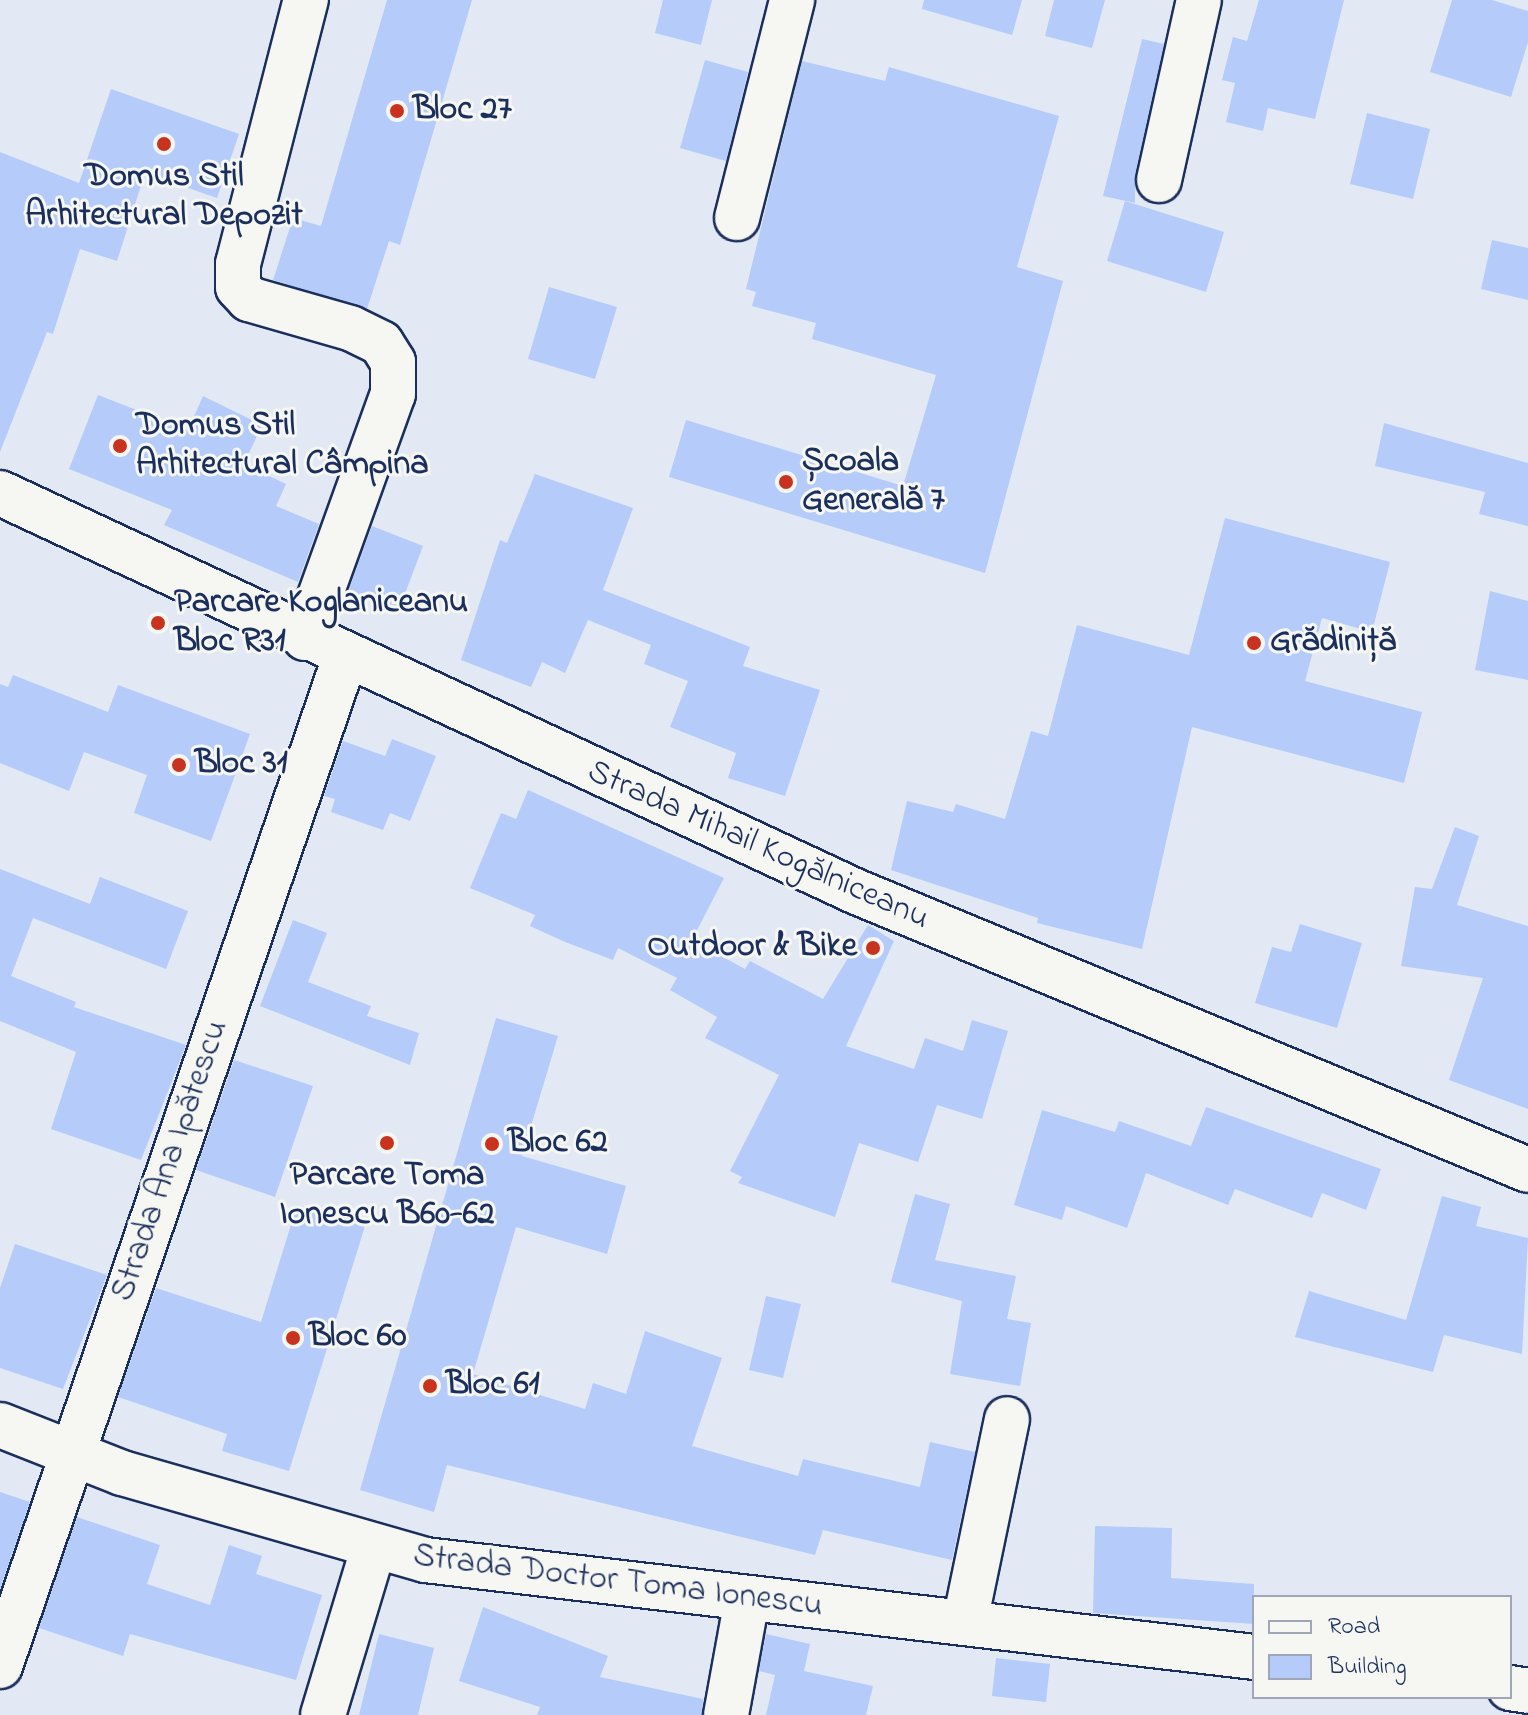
<!DOCTYPE html>
<html>
<head>
<meta charset="utf-8">
<style>
  body { margin:0 }
  #map { position:relative; width:1528px; height:1715px; overflow:hidden; background:#e2e9f4; font-family:"Indie Flower",sans-serif }
  div>[style] { position:absolute }
  [style*='--x'] { left:calc(var(--x)*1px); top:calc(var(--y)*1px); width:calc(var(--w)*1px); rotate:calc(var(--a)*1deg) }
  .building>* { inset:0; background:#b5cbfa }
  .roads { filter:drop-shadow(2px 0 #1b2f5e) drop-shadow(-2px 0 #1b2f5e) drop-shadow(0 2px #1b2f5e) drop-shadow(0 -2px #1b2f5e) }
  .street>* { height:44px; margin:-22px; padding:0 22px; transform-origin:22px; border-radius:22px; background:#f6f6f2 }
  .secondary>* { height:44px; margin:-22px; padding:0 22px; transform-origin:22px; border-radius:22px; background:#f6f6f2 }
  .dots>* { width:22px; height:22px; translate:-50% -50%; box-sizing:border-box; border:4px solid #f6f6f2; border-radius:50% }
  span { translate:-50% -50%; white-space:nowrap; text-align:center; line-height:1.15; -webkit-text-stroke:6px #f6f6f2; paint-order:stroke }
  .poi-label { font-size:34px; color:#1b2f5e; font-weight:700 }
  .left { translate:0 -50%; text-align:left }
  .right { translate:-100% -50%; text-align:right }
  .street-label { font-size:34px; color:#1b2f5e }
  .legend { position:absolute; left:1252px; top:1595px; width:260px; height:104px; box-sizing:border-box; background:#f6f6f2; border:2px solid #9ea6b7; margin:0; padding:10px 14px; list-style:none; font-size:24px; color:#1b2f5e }
  .legend li { display:flex; align-items:center; gap:16px; height:40px }
  .legend b { width:40px; border:2px solid #9ea6b7 }
</style>
</head>
<body>
<div id="map">
  <div class="building">
    <i style="clip-path:polygon(387px 0,472px 0,400px 245px,389px 241px,367px 309px,273px 280px,293px 218px,321px 226px)"></i>
    <i style="clip-path:polygon(663px 0,712px 0,701px 45px,655px 33px)"></i>
    <i style="clip-path:polygon(924px 0,1022px 0,1012px 35px,922px 9px)"></i>
    <i style="clip-path:polygon(1054px 0,1105px 0,1092px 48px,1045px 36px)"></i>
    <i style="clip-path:polygon(1259px 0,1344px 0,1315px 119px,1268px 108px,1263px 131px,1226px 122px,1235px 83px,1222px 80px,1233px 37px,1247px 41px)"></i>
    <i style="clip-path:polygon(1452px 0,1492px 0,1528px 11px,1528px 42px,1511px 97px,1430px 72px)"></i>
    <i style="clip-path:polygon(1142px 39px,1164px 44px,1135px 175px,1135px 203px,1103px 196px)"></i>
    <i style="clip-path:polygon(705px 60px,748px 72px,726px 161px,680px 148px)"></i>
    <i style="clip-path:polygon(802px 61px,885px 81px,889px 67px,1059px 116px,1017px 267px,1063px 281px,985px 573px,669px 477px,686px 420px,903px 486px,936px 375px,812px 339px,816px 323px,752px 306px,756px 292px,746px 289px)"></i>
    <i style="clip-path:polygon(111px 89px,239px 134px,217px 198px,145px 173px,117px 261px,80px 249px,53px 334px,47px 332px,0 452px,0 152px,79px 183px)"></i>
    <i style="clip-path:polygon(1367px 113px,1430px 129px,1413px 199px,1350px 184px)"></i>
    <i style="clip-path:polygon(1125px 201px,1224px 232px,1206px 292px,1107px 261px)"></i>
    <i style="clip-path:polygon(1492px 240px,1528px 248px,1528px 300px,1481px 289px)"></i>
    <i style="clip-path:polygon(549px 287px,617px 307px,595px 379px,528px 359px)"></i>
    <i style="clip-path:polygon(98px 395px,188px 430px,203px 396px,262px 425px,244px 464px,286px 484px,276px 506px,319px 524px,298px 582px,164px 525px,172px 510px,69px 469px)"></i>
    <i style="clip-path:polygon(1384px 423px,1528px 463px,1528px 526px,1479px 514px,1485px 492px,1375px 466px)"></i>
    <i style="clip-path:polygon(535px 474px,633px 508px,603px 590px,750px 647px,743px 666px,820px 690px,785px 796px,728px 778px,736px 753px,670px 727px,688px 681px,644px 664px,651px 645px,588px 620px,565px 673px,542px 662px,531px 687px,461px 660px,500px 540px,507px 543px)"></i>
    <i style="clip-path:polygon(1225px 518px,1390px 562px,1372px 632px,1322px 618px,1305px 681px,1422px 712px,1404px 783px,1192px 727px,1142px 949px,1037px 923px,1038px 918px,891px 870px,907px 801px,953px 812px,956px 804px,1005px 819px,1031px 731px,1048px 736px,1077px 625px,1189px 655px)"></i>
    <i style="clip-path:polygon(372px 526px,423px 546px,398px 612px,348px 592px)"></i>
    <i style="clip-path:polygon(1490px 591px,1528px 601px,1528px 680px,1475px 670px)"></i>
    <i style="clip-path:polygon(13px 675px,108px 712px,118px 685px,250px 734px,211px 841px,134px 813px,147px 775px,84px 752px,69px 791px,0 763px,0 684px,8px 687px)"></i>
    <i style="clip-path:polygon(392px 739px,436px 756px,410px 821px,390px 813px,383px 830px,331px 812px,335px 799px,324px 796px,343px 741px,385px 756px)"></i>
    <i style="clip-path:polygon(528px 790px,724px 878px,692px 940px,745px 969px,750px 961px,823px 999px,868px 925px,894px 941px,846px 1046px,914px 1069px,925px 1038px,963px 1051px,972px 1020px,1008px 1031px,982px 1119px,937px 1105px,918px 1162px,859px 1143px,835px 1217px,738px 1183px,742px 1177px,730px 1171px,779px 1075px,705px 1038px,717px 1017px,670px 990px,677px 978px,618px 948px,613px 960px,565px 942px,530px 926px,535px 915px,470px 888px,501px 813px,516px 819px)"></i>
    <i style="clip-path:polygon(1455px 827px,1479px 836px,1457px 905px,1528px 926px,1528px 1109px,1449px 1080px,1483px 978px,1401px 966px,1415px 887px,1432px 889px)"></i>
    <i style="clip-path:polygon(0 869px,90px 904px,100px 877px,188px 911px,166px 969px,33px 918px,11px 976px,76px 1002px,74px 1007px,186px 1045px,141px 1160px,51px 1129px,76px 1052px,0 1021px)"></i>
    <i style="clip-path:polygon(293px 920px,327px 933px,308px 982px,371px 1006px,367px 1016px,419px 1033px,410px 1065px,260px 1006px)"></i>
    <i style="clip-path:polygon(1300px 924px,1362px 943px,1337px 1028px,1255px 1003px,1272px 947px,1291px 952px)"></i>
    <i style="clip-path:polygon(496px 1018px,558px 1036px,522px 1156px,626px 1186px,607px 1254px,516px 1227px,473px 1374px,585px 1409px,593px 1383px,626px 1394px,645px 1331px,722px 1358px,692px 1446px,798px 1476px,803px 1459px,920px 1487px,930px 1442px,975px 1452px,952px 1560px,823px 1530px,815px 1555px,447px 1465px,434px 1512px,360px 1490px)"></i>
    <i style="clip-path:polygon(234px 1060px,313px 1086px,275px 1197px,196px 1170px)"></i>
    <i style="clip-path:polygon(1206px 1107px,1381px 1169px,1366px 1210px,1322px 1193px,1312px 1218px,1235px 1189px,1228px 1205px,1146px 1173px,1127px 1228px,1066px 1206px,1062px 1220px,1014px 1205px,1042px 1110px,1115px 1132px,1119px 1121px,1191px 1146px)"></i>
    <i style="clip-path:polygon(915px 1194px,950px 1204px,935px 1260px,1016px 1276px,1007px 1319px,1031px 1323px,1020px 1386px,950px 1374px,962px 1301px,891px 1282px)"></i>
    <i style="clip-path:polygon(1442px 1196px,1481px 1207px,1476px 1226px,1528px 1238px,1522px 1354px,1444px 1335px,1433px 1372px,1295px 1337px,1309px 1291px,1406px 1320px)"></i>
    <i style="clip-path:polygon(297px 1205px,365px 1226px,289px 1471px,222px 1451px,227px 1434px,118px 1397px,156px 1288px,261px 1322px)"></i>
    <i style="clip-path:polygon(15px 1244px,107px 1275px,63px 1389px,0 1368px,0 1288px)"></i>
    <i style="clip-path:polygon(766px 1296px,801px 1304px,783px 1378px,749px 1370px)"></i>
    <i style="clip-path:polygon(0 1492px,30px 1502px,0 1589px)"></i>
    <i style="clip-path:polygon(77px 1517px,160px 1545px,147px 1584px,210px 1605px,229px 1545px,262px 1556px,256px 1574px,322px 1595px,296px 1680px,130px 1634px,123px 1656px,39px 1628px)"></i>
    <i style="clip-path:polygon(1095px 1526px,1172px 1528px,1171px 1578px,1254px 1584px,1254px 1624px,1093px 1613px)"></i>
    <i style="clip-path:polygon(483px 1607px,608px 1656px,600px 1677px,703px 1699px,702px 1715px,537px 1715px,540px 1707px,459px 1681px)"></i>
    <i style="clip-path:polygon(379px 1634px,434px 1648px,418px 1715px,359px 1715px)"></i>
    <i style="clip-path:polygon(766px 1634px,810px 1644px,804px 1671px,873px 1686px,866px 1715px,766px 1715px,775px 1675px,759px 1671px)"></i>
    <i style="clip-path:polygon(996px 1658px,1050px 1664px,1046px 1702px,992px 1696px)"></i>
  </div>
  <div class="roads">
    <div class="street">
      <i style="--x:1159;--y:180;--w:184;--a:-77.5"></i>
      <i style="--x:737;--y:218;--w:225;--a:-75.8"></i>
      <i style="--x:305;--y:638;--w:259;--a:-70.2"></i>
      <i style="--x:393;--y:394;--w:32;--a:-90"></i>
      <i style="--x:393;--y:362;--w:22;--a:-122"></i>
      <i style="--x:381;--y:343;--w:34;--a:-154"></i>
      <i style="--x:350;--y:328;--w:105;--a:-164"></i>
      <i style="--x:249;--y:299;--w:16;--a:-133"></i>
      <i style="--x:238;--y:287;--w:23;--a:-90"></i>
      <i style="--x:238;--y:264;--w:273;--a:-75.6"></i>
      <i style="--x:0;--y:1425;--w:131;--a:21.5"></i>
      <i style="--x:122;--y:1473;--w:315;--a:16"></i>
      <i style="--x:425;--y:1560;--w:835;--a:6.67"></i>
      <i style="--x:965;--y:1622;--w:207;--a:-78.3"></i>
      <i style="--x:1510;--y:1688;--w:18;--a:9"></i>
      <i style="--x:323;--y:1715;--w:173;--a:-73.2"></i>
      <i style="--x:726;--y:1715;--w:118;--a:-79.7"></i>
    </div>
    <div class="secondary">
      <i style="--x:0;--y:493;--w:945;--a:24.97"></i>
      <i style="--x:857;--y:892;--w:726;--a:22.5"></i>
      <i style="--x:0;--y:1666;--w:1066;--a:-71.12"></i>
    </div>
  </div>
  <div class="dots">
    <i style="left:397px;top:111px;background:#c8321e"></i>
    <i style="left:164px;top:144px;background:#c8321e"></i>
    <i style="left:120px;top:446px;background:#c8321e"></i>
    <i style="left:786px;top:482px;background:#c8321e"></i>
    <i style="left:158px;top:623px;background:#c8321e"></i>
    <i style="left:1254px;top:643px;background:#c8321e"></i>
    <i style="left:179px;top:765px;background:#c8321e"></i>
    <i style="left:873px;top:948px;background:#c8321e"></i>
    <i style="left:387px;top:1143px;background:#c8321e"></i>
    <i style="left:492px;top:1144px;background:#c8321e"></i>
    <i style="left:293px;top:1338px;background:#c8321e"></i>
    <i style="left:430px;top:1386px;background:#c8321e"></i>
  </div>
  <div class="poi-label">
    <span class="left" style="left:413px;top:111px">Bloc 27</span>
    <span style="left:164px;top:197px">Domus Stil<br>Arhitectural Depozit</span>
    <span class="left" style="left:136px;top:446px">Domus Stil<br>Arhitectural Câmpina</span>
    <span class="left" style="left:802px;top:482px">Școala<br>Generală 7</span>
    <span class="left" style="left:174px;top:623px">Parcare Koglaniceanu<br>Bloc R31</span>
    <span class="left" style="left:1270px;top:643px">Grădiniță</span>
    <span class="left" style="left:195px;top:765px">Bloc 31</span>
    <span class="right" style="left:857px;top:948px">Outdoor &amp; Bike</span>
    <span class="left" style="left:508px;top:1144px">Bloc 62</span>
    <span style="left:387px;top:1196px">Parcare Toma<br>Ionescu B60-62</span>
    <span class="left" style="left:309px;top:1338px">Bloc 60</span>
    <span class="left" style="left:446px;top:1386px">Bloc 61</span>
  </div>
  <div class="street-label">
    <span style="left:758px;top:846px;rotate:24deg">Strada Mihail Kogălniceanu</span>
    <span style="left:171px;top:1161px;rotate:-71deg">Strada Ana Ipătescu</span>
    <span style="left:618px;top:1582px;rotate:7deg">Strada Doctor Toma Ionescu</span>
  </div>
  <ul class="legend">
  <li><b style="height:10px;background:#f6f6f2"></b>Road</li>
  <li><b style="height:22px;background:#b5cbfa"></b>Building</li>
  </ul>
</div>
</body>
</html>
